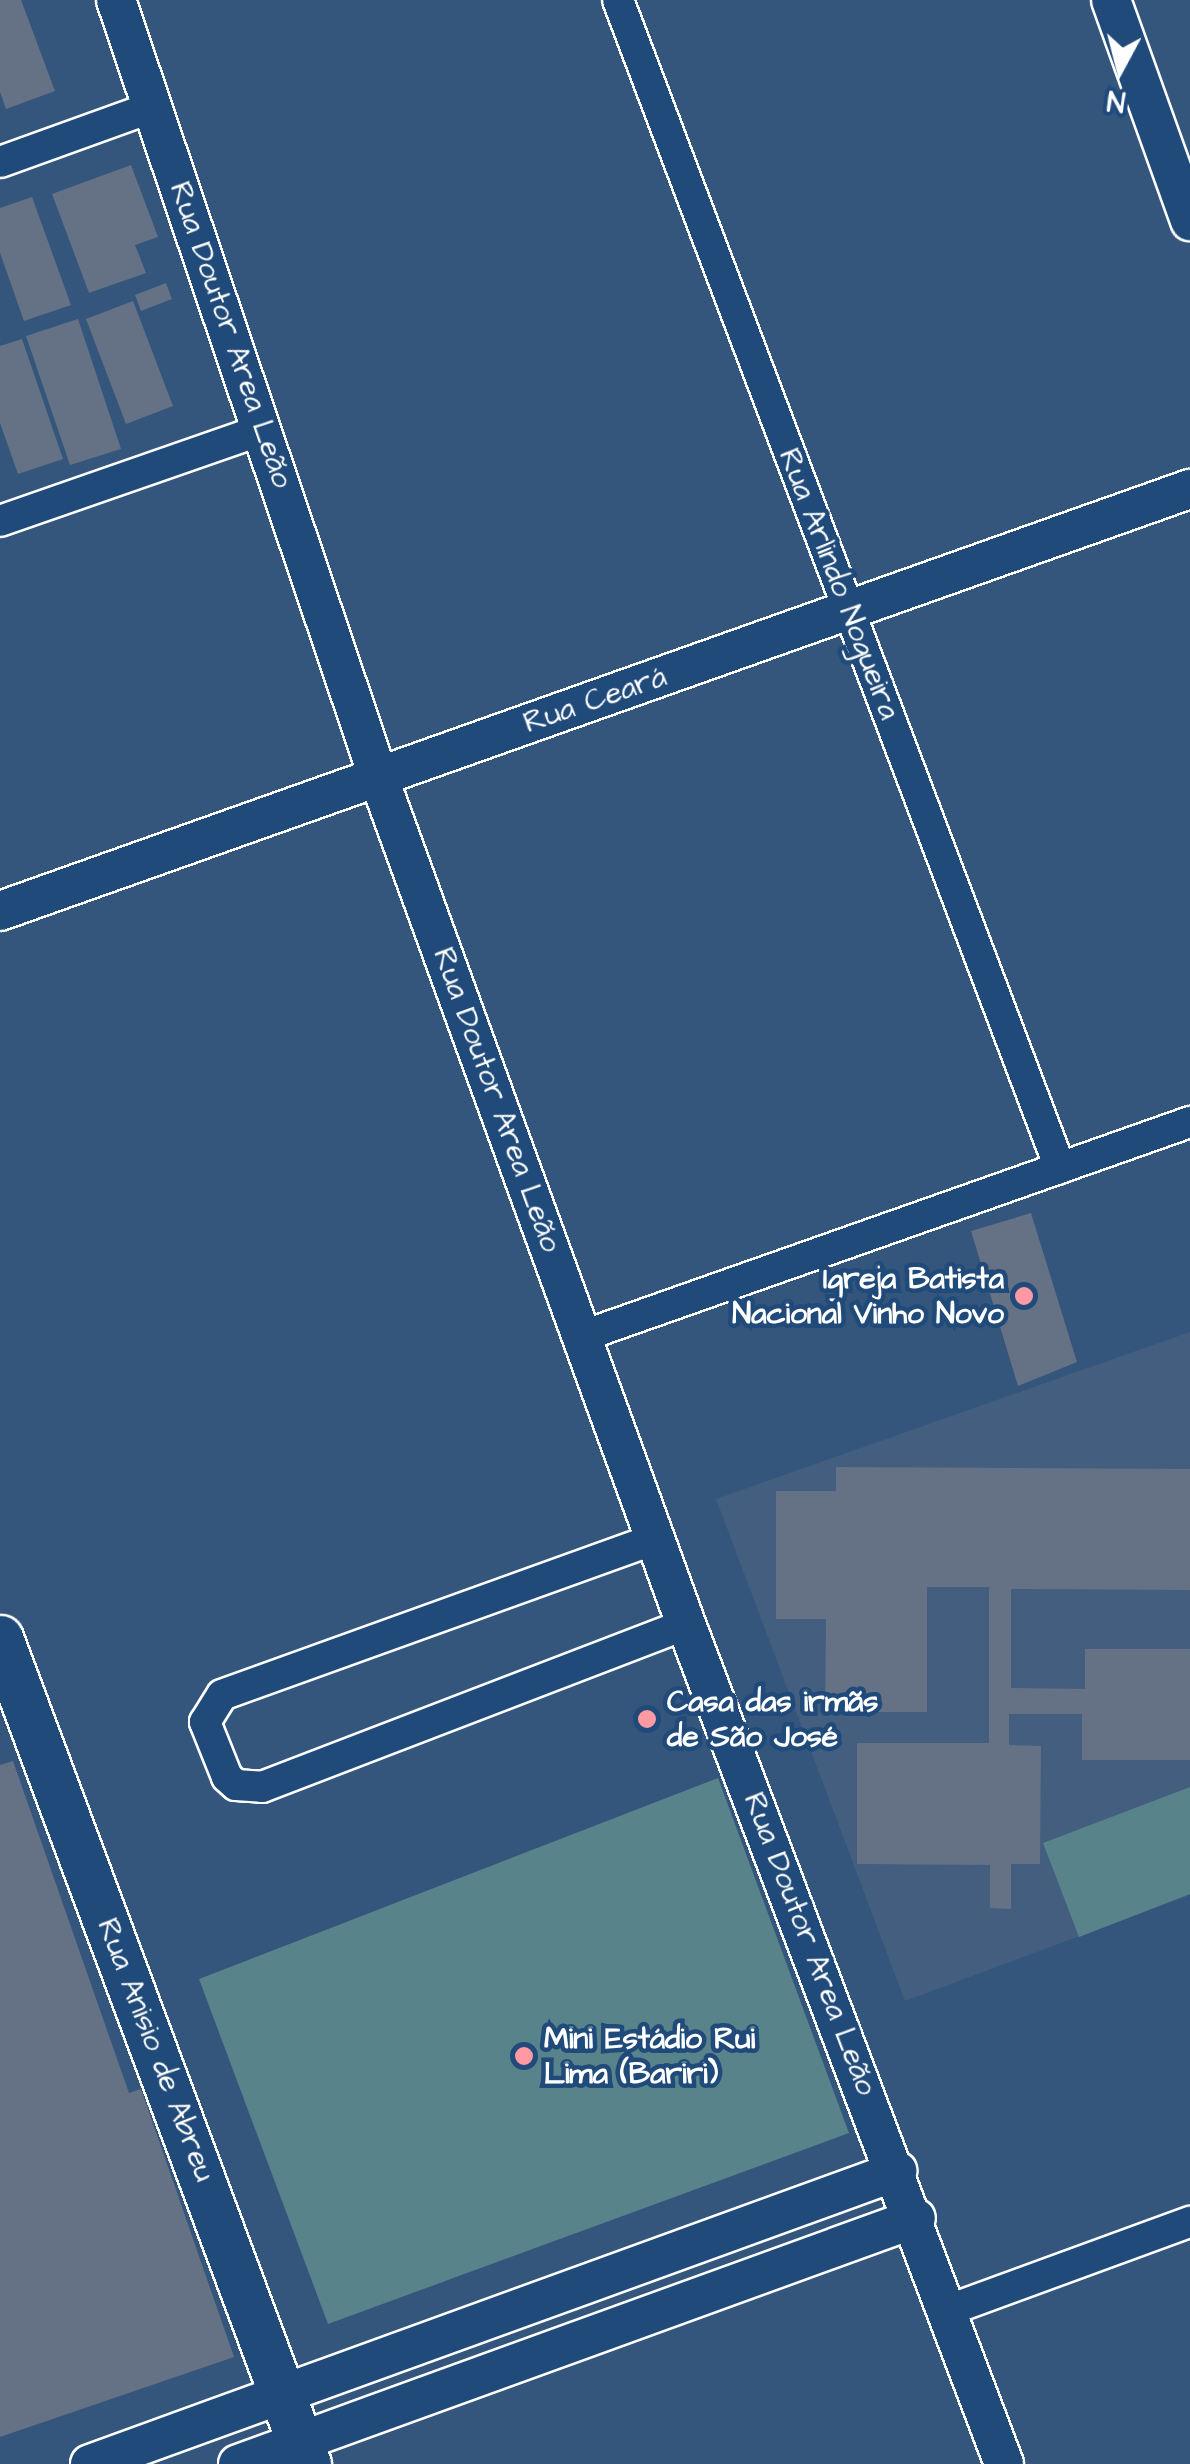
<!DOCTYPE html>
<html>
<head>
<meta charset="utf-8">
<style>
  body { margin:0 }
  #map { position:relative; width:1190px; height:2464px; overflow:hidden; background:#34567d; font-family:"Architects Daughter",sans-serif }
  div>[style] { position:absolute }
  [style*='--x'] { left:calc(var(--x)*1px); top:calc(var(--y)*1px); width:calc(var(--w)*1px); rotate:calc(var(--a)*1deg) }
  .built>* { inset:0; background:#435e7f }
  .green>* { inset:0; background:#58838a }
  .building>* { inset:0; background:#657184 }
  .roads { filter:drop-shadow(2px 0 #fff) drop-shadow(-2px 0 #fff) drop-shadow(0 2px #fff) drop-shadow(0 -2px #fff) }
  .minor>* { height:30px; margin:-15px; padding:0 15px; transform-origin:15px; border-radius:15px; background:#1f4a7a }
  .tertiary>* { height:38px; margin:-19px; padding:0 19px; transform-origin:19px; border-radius:19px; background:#1f4a7a }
  .secondary>* { height:45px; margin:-22.5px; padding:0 22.5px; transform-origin:22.5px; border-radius:22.5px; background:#1f4a7a }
  .dots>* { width:28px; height:28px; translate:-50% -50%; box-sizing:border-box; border:5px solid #1f4a7a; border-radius:50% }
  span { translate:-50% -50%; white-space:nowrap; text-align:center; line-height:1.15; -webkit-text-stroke:9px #1f4a7a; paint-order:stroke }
  .street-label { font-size:30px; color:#fff }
  .poi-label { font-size:30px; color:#fff; font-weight:700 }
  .right { translate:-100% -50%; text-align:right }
  .left { translate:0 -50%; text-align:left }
  .north { position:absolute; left:1070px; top:20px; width:100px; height:100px; -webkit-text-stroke:8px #1f4a7a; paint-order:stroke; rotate:187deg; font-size:28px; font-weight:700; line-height:40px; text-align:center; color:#fff }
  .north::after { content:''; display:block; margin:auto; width:35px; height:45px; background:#fff; clip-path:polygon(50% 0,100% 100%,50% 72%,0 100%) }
</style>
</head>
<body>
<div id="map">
  <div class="built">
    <i style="clip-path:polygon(1190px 1332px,1190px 1895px,905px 2001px,716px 1499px)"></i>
  </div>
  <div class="green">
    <i style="clip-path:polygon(718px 1778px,849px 2133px,328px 2324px,199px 1979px)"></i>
    <i style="clip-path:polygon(1190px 1787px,1190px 1894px,1079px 1937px,1043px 1843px)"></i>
  </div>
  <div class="building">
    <i style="clip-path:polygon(0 0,21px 0,55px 91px,6px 109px,0 92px)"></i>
    <i style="clip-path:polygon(131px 165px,158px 237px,135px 245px,146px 273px,89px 293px,52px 194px)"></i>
    <i style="clip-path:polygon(32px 197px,71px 305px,24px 321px,0 253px,0 208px)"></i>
    <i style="clip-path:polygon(166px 283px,172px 299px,141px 311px,135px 295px)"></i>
    <i style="clip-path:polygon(133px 301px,173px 406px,126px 424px,86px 319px)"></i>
    <i style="clip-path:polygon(78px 319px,121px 449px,70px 465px,26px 336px)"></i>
    <i style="clip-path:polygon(22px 339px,63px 459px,18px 474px,0 423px,0 346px)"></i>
    <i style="clip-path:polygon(1031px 1213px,1077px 1362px,1018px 1386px,971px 1231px)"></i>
    <i style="clip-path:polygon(836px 1467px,1190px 1469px,1190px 1590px,1011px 1589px,1011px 1688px,1085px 1689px,1085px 1649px,1190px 1649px,1190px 1760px,1082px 1760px,1082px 1714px,1009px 1714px,1009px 1745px,1041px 1746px,1040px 1864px,1011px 1864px,1011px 1909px,990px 1908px,990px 1865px,857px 1864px,857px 1743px,989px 1743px,989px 1587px,927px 1587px,927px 1712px,825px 1712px,826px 1619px,776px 1619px,776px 1491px,836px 1491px)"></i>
    <i style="clip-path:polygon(13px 1761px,129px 2093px,141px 2089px,234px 2357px,0 2437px,0 1765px)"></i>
  </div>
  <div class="roads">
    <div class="minor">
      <i style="--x:618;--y:0;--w:1249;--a:69.27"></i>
      <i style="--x:0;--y:162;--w:163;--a:-19.8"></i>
      <i style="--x:0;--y:521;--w:280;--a:-19.2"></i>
      <i style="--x:583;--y:1336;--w:644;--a:-19.42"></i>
      <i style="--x:655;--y:1539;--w:460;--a:160.2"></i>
      <i style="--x:222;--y:1695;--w:32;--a:122"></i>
      <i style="--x:205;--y:1722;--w:59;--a:68.2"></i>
      <i style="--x:227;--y:1777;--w:12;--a:42"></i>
      <i style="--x:236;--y:1785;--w:26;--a:4"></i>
      <i style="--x:262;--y:1787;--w:454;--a:-21"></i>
      <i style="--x:949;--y:2310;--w:257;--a:-20.1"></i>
    </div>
    <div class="tertiary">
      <i style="--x:116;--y:0;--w:819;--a:71.34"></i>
      <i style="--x:378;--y:776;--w:902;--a:70.04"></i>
      <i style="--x:686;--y:1624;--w:898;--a:69.26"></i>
      <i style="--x:1111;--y:0;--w:235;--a:70.3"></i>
      <i style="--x:0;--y:911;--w:1263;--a:-19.53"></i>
      <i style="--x:90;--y:2464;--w:859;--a:-19.95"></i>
      <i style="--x:238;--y:2464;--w:721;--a:-19.94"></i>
    </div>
    <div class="secondary">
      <i style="--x:0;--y:1638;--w:882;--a:69.55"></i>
    </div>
  </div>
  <div class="dots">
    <i style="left:1024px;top:1296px;background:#ff9aa2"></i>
    <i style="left:647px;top:1719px;background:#ff9aa2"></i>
    <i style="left:524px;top:2056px;background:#ff9aa2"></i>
  </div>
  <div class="street-label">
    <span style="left:231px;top:335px;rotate:71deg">Rua Doutor Area Leão</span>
    <span style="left:839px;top:584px;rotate:69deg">Rua Arlindo Nogueira</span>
    <span style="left:595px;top:700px;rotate:-19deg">Rua Ceará</span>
    <span style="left:497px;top:1100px;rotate:70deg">Rua Doutor Area Leão</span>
    <span style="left:810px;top:1944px;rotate:69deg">Rua Doutor Area Leão</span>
    <span style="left:156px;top:2050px;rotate:69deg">Rua Anisio de Abreu</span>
  </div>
  <div class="poi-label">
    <span class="right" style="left:1004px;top:1296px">Igreja Batista<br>Nacional Vinho Novo</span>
    <span class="left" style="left:667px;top:1719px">Casa das irmãs<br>de São José</span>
    <span class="left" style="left:544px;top:2056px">Mini Estádio Rui<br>Lima (Bariri)</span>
  </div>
  <div class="north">N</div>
</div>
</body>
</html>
